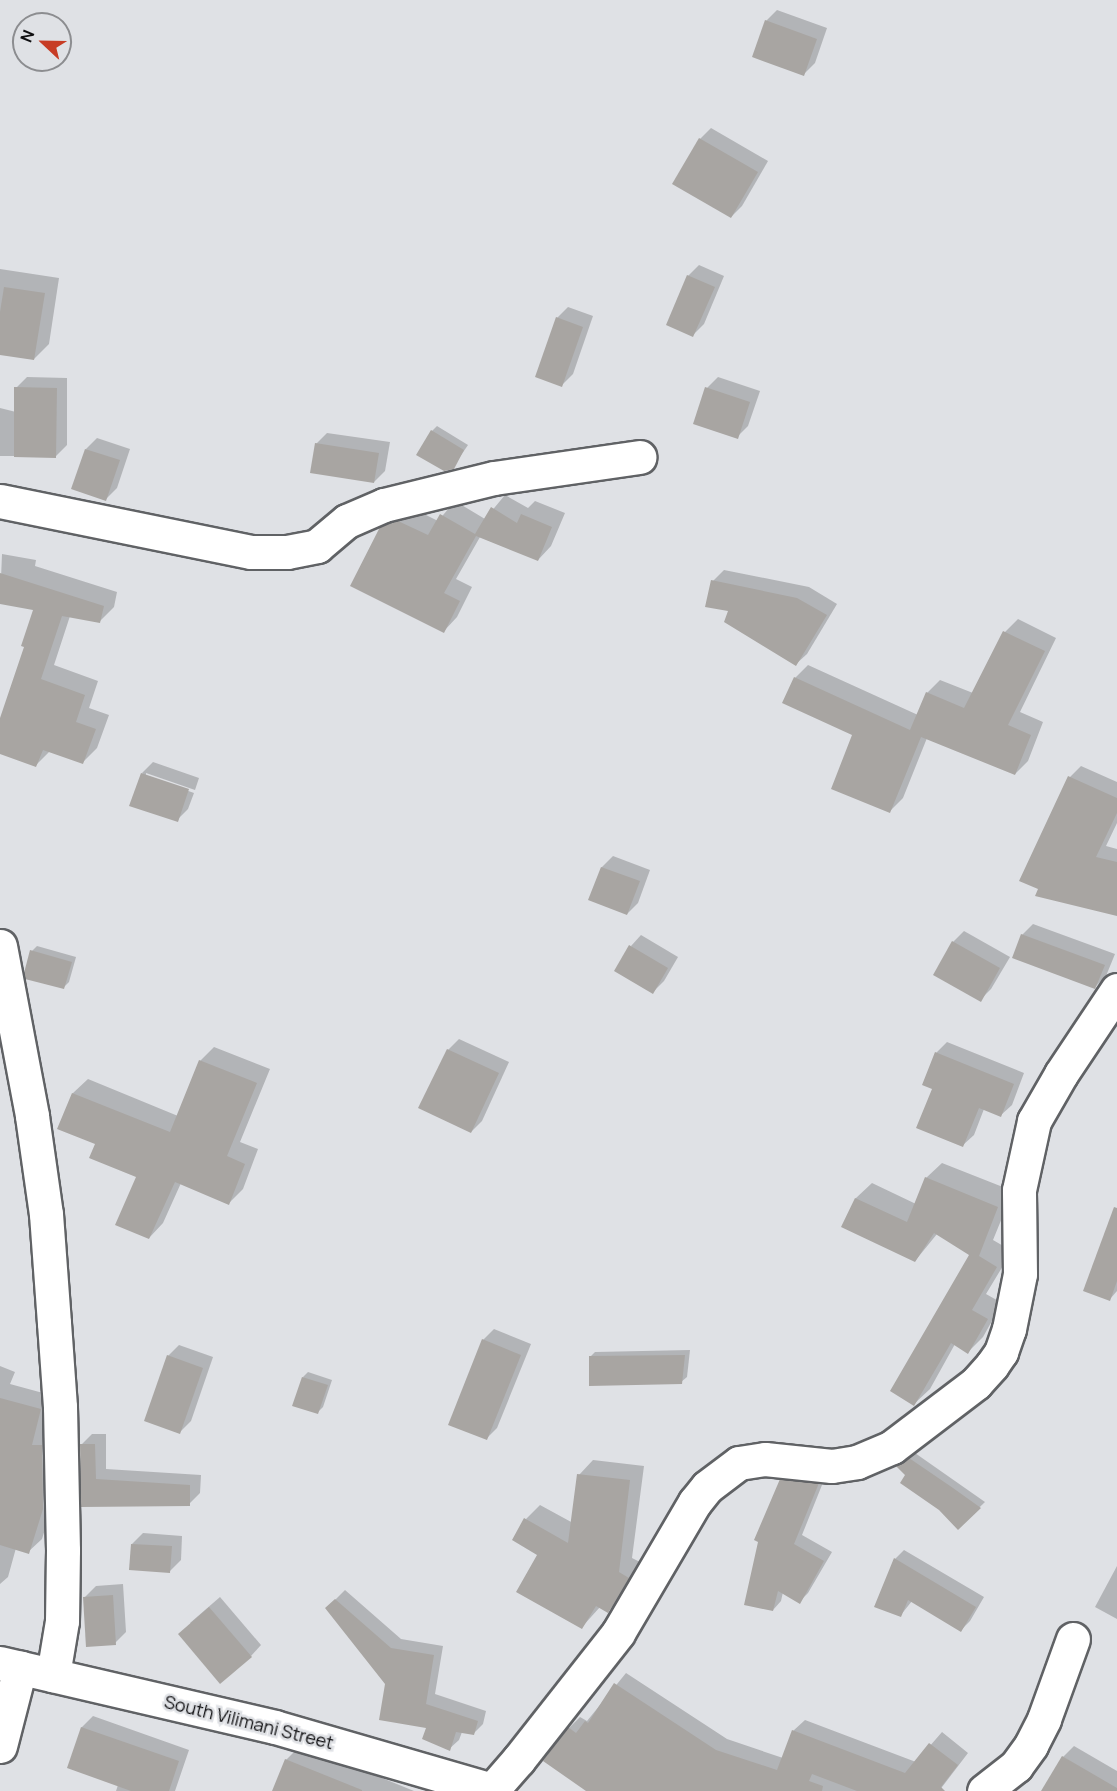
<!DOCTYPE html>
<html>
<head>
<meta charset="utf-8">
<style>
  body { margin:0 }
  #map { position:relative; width:1117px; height:1791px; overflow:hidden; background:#dfe1e5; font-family:Manrope,sans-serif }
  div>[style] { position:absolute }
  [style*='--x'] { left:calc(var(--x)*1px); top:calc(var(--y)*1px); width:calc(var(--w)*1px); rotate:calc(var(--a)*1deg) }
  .shadow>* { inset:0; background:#0003 }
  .building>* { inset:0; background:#a8a5a2 }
  .roads { filter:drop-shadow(2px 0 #606265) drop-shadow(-2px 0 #606265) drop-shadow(0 2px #606265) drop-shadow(0 -2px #606265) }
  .street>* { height:33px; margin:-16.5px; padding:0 16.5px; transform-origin:16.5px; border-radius:16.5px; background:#fff }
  span { translate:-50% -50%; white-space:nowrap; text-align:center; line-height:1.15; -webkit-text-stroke:5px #dfe1e5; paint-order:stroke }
  .street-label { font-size:18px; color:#0f0f11 }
  .north { position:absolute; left:12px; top:12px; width:60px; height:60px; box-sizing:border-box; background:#dfe1e5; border:2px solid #8c8d90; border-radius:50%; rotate:292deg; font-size:16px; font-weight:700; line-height:24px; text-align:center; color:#0f0f11 }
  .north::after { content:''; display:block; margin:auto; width:21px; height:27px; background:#c73c25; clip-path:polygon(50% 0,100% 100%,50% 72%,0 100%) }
</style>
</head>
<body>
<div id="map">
  <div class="shadow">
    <i style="clip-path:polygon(777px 10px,827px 28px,815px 63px,804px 74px,766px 21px)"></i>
    <i style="clip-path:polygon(711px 128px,768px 161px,742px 206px,731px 217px,700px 139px)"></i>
    <i style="clip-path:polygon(699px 265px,724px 276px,704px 324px,693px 335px,688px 276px)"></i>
    <i style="clip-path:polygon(0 269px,59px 278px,49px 344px,34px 359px,0 353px)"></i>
    <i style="clip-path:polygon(568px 307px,593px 316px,573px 374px,562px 385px,557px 318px)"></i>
    <i style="clip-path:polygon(27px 377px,67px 378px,67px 445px,56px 456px,0 456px,0 408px,16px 412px,16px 388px)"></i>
    <i style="clip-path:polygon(718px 377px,760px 391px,748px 426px,737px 437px,707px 388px)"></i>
    <i style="clip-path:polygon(437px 426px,468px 445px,453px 467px,432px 431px)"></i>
    <i style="clip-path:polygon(327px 433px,390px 442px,385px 471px,374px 482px,316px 444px)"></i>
    <i style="clip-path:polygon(97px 438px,130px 449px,117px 488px,106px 499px,86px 449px)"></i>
    <i style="clip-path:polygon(505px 495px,528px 508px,535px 501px,565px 513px,551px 546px,538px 560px,480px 537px,456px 579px,472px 587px,457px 617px,444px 631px,381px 528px,395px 514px,412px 508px,438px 521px,455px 501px,485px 519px)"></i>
    <i style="clip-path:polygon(2px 554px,36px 560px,35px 566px,117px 592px,114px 607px,100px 621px,70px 616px,54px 665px,98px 681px,89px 708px,109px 715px,97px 748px,83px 762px,50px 751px,36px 765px,0 752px,0 722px,26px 646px,35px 609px,0 603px)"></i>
    <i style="clip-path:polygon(724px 570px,809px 587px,837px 604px,807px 654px,796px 664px,730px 610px,713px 581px)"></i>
    <i style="clip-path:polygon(1018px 619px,1056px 638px,1020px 712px,1043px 722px,1028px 761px,1015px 774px,927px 738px,903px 798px,890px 811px,854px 734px,795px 678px,808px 665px,918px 715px,927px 693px,940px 680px,973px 693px,1005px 632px)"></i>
    <i style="clip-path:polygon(153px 762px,199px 778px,195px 790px,146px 773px,146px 776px,194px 793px,188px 809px,177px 820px,142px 773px)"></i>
    <i style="clip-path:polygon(1081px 766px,1117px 782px,1117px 823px,1106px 846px,1117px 849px,1117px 914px,1021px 880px,1070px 777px)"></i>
    <i style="clip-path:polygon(613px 856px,650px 870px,638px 903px,627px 914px,590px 899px,602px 867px)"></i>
    <i style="clip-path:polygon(1033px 924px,1115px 954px,1106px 976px,1095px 987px,1022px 935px)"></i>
    <i style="clip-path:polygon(964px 931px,1010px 957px,991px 989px,980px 1000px,953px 942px)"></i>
    <i style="clip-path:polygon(641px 935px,678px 957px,664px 981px,653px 992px,631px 946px)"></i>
    <i style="clip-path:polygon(37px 946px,76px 957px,69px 982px,64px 987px,32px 951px)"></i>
    <i style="clip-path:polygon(459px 1039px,509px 1062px,482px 1121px,471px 1132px,448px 1050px)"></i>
    <i style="clip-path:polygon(947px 1042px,1024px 1073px,1012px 1105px,1001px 1115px,984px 1109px,974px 1135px,963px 1145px,933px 1088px,936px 1053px)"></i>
    <i style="clip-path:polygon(214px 1047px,270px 1069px,240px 1142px,258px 1149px,243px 1189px,229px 1203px,181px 1183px,163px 1223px,149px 1238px,138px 1176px,97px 1143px,59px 1128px,73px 1093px,88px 1079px,178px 1116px,200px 1061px)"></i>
    <i style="clip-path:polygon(942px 1163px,1013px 1191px,993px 1240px,1012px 1251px,986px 1294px,1002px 1303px,983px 1337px,968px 1352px,955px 1344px,930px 1389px,914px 1404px,971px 1255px,937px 1234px,915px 1261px,843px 1227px,856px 1198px,872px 1183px,916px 1204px,926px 1178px)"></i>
    <i style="clip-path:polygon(1117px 1240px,1117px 1291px,1110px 1299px)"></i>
    <i style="clip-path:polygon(494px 1329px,531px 1344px,497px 1428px,486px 1439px,483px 1340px)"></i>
    <i style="clip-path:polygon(179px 1345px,213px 1357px,191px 1421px,180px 1432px,168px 1356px)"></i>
    <i style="clip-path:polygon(690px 1350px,687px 1377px,681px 1382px,590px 1357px,595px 1352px)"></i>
    <i style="clip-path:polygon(0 1366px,15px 1372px,10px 1384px,54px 1396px,56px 1494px,42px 1539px,28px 1552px,16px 1548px,8px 1577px,0 1584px)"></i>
    <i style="clip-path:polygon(308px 1372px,332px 1380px,323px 1407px,318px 1412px,303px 1377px)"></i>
    <i style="clip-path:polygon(92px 1434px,106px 1434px,106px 1469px,201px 1475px,200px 1493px,189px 1504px,82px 1506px,81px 1445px)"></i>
    <i style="clip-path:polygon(915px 1453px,985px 1502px,958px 1528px,898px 1466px)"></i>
    <i style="clip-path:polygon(593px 1460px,644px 1466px,632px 1558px,642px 1563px,622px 1597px,608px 1611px,600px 1607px,582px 1627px,539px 1554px,526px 1519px,540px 1505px,573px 1523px,579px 1475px)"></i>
    <i style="clip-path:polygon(790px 1471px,826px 1475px,802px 1535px,832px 1552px,808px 1593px,799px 1602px,783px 1592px,781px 1601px,773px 1610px,781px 1480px)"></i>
    <i style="clip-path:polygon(143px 1533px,182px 1536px,181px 1560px,170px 1571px,132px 1544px)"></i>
    <i style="clip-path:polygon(904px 1550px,984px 1597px,970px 1621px,961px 1630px,912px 1601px,900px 1616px,876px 1606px,895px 1559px)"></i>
    <i style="clip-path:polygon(1117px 1566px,1117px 1619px,1095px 1607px)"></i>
    <i style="clip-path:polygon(123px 1584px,126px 1632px,115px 1643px,85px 1597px,96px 1586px)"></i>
    <i style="clip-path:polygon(345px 1590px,401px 1639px,443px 1646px,435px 1694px,486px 1711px,483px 1724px,474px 1733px,462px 1732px,459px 1740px,449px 1749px,387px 1684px,327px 1608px)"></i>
    <i style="clip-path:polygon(220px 1597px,261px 1645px,251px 1656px,190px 1623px)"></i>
    <i style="clip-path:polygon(626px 1673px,727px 1739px,783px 1758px,793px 1731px,805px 1720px,916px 1762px,942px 1732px,968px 1753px,939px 1791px,588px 1791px,569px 1728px,580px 1717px,587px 1721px)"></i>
    <i style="clip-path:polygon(93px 1716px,189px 1750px,175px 1791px,116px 1791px,118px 1785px,69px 1768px,82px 1727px)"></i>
    <i style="clip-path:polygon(301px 1745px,414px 1791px,274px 1791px,286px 1760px)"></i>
    <i style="clip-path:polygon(1074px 1746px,1117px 1771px,1117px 1791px,1063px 1757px)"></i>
  </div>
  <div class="building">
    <i style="clip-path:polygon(765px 20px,817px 39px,804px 76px,752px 57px)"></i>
    <i style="clip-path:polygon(699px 138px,758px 172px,731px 218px,672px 184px)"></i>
    <i style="clip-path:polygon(687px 275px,715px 287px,693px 337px,666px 325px)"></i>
    <i style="clip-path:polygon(4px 287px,45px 293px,34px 360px,0 355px,0 312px)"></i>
    <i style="clip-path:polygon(556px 317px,583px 327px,562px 387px,535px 377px)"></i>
    <i style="clip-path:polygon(14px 387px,57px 388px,56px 458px,14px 457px)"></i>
    <i style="clip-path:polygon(705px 387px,750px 402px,738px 439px,693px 424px)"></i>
    <i style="clip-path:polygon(431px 430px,464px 450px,454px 469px,444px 471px,416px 455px)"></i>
    <i style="clip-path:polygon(315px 443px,379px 453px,374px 483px,310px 473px)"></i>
    <i style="clip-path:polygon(85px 449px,120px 460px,106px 501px,71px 489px)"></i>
    <i style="clip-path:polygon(491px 507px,517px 523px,521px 514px,552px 527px,538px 561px,476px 536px,444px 593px,460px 601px,444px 633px,350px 586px,380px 527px,398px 521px,428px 535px,440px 514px,475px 534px)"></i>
    <i style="clip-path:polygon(0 573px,104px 606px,100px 623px,62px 616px,41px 679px,85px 695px,76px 722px,96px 729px,83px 764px,43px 750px,36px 767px,0 754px,0 718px,24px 647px,21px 646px,33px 610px,0 604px)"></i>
    <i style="clip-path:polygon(711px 580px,797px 598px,827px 615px,796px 666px,724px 622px,728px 611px,705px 607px)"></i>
    <i style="clip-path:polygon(1003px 631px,1045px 651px,1008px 725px,1031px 735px,1015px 775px,921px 737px,890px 813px,831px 789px,852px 735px,782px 703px,794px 677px,910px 730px,926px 692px,964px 708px)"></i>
    <i style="clip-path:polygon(141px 773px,189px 789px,178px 822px,129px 806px)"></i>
    <i style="clip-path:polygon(1068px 776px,1117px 798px,1117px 813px,1096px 857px,1117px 862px,1117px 916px,1035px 896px,1038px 889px,1019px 881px)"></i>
    <i style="clip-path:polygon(601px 867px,640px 881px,627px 915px,588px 900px)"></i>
    <i style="clip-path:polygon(1021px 934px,1105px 965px,1095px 989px,1012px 958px)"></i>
    <i style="clip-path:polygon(952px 941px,1000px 968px,981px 1002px,933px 975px)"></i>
    <i style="clip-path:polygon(629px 945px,668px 968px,653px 994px,614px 971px)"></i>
    <i style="clip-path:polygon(30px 950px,72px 962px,64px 989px,25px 979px,24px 973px)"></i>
    <i style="clip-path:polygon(447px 1049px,499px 1073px,471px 1133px,418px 1108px)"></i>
    <i style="clip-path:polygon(935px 1052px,1014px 1084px,1001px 1117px,979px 1108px,963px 1147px,916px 1128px,932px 1089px,922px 1085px)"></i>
    <i style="clip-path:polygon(199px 1060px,257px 1083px,227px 1156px,245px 1164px,229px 1205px,175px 1182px,149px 1239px,115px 1225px,136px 1177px,89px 1158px,95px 1144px,57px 1129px,72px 1093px,170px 1132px)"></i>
    <i style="clip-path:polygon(925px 1177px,998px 1207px,979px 1256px,997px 1267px,972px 1310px,988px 1319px,968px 1354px,951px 1343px,914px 1406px,890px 1391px,969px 1255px,934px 1233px,915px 1262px,841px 1227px,855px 1198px,907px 1222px)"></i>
    <i style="clip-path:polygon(1114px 1207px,1117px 1208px,1117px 1281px,1110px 1301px,1083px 1291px)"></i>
    <i style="clip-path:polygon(482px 1339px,521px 1355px,487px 1440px,448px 1425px)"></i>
    <i style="clip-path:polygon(167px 1355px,203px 1368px,180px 1434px,144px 1421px)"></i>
    <i style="clip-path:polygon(685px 1355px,682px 1384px,589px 1386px,589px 1356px)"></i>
    <i style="clip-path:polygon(302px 1377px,328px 1385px,318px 1414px,292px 1406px)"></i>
    <i style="clip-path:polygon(0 1398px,41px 1409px,32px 1445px,42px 1445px,43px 1509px,29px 1554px,0 1545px)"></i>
    <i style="clip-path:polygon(80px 1444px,95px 1444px,96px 1479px,190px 1485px,190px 1506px,81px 1507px)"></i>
    <i style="clip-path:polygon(909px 1458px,953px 1488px,981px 1508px,958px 1530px,939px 1510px,900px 1483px,905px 1475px,896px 1466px)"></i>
    <i style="clip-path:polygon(577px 1474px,630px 1480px,619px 1572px,629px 1578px,608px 1613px,596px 1606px,582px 1629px,516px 1592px,537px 1555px,512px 1540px,524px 1518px,568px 1543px)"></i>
    <i style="clip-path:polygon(780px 1479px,819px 1483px,794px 1544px,824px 1561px,800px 1604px,778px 1591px,773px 1611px,744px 1605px,758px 1542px,754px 1540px)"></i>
    <i style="clip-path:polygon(131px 1544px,172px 1546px,170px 1573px,129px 1570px)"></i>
    <i style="clip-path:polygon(894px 1558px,976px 1607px,961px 1632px,908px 1600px,901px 1617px,874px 1607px)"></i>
    <i style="clip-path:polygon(113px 1595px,116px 1645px,86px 1647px,83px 1597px)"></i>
    <i style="clip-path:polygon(335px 1599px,391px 1648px,434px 1655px,426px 1704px,478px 1721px,474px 1735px,456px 1732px,450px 1751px,422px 1739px,426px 1728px,379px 1720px,385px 1684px,325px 1608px)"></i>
    <i style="clip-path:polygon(209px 1607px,252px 1657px,220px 1684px,178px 1634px)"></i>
    <i style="clip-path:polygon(614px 1683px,716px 1750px,777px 1770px,792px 1730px,905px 1773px,929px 1743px,958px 1765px,941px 1787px,945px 1791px,857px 1791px,812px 1774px,809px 1781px,823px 1786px,822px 1791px,586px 1791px,543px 1761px,568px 1727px,576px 1733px,585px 1721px,588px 1723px)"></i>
    <i style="clip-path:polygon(81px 1727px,179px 1761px,169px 1791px,131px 1791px,67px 1768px)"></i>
    <i style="clip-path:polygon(1062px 1756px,1117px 1788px,1117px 1791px,1041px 1791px)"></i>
    <i style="clip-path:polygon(285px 1759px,362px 1790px,362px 1791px,272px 1791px)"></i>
  </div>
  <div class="roads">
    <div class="street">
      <i style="--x:0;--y:501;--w:256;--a:11.5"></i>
      <i style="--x:251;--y:552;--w:36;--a:0"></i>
      <i style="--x:287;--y:552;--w:31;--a:-11"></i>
      <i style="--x:317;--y:546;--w:39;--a:-40"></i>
      <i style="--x:347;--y:521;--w:40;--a:-23.4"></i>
      <i style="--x:384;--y:505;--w:113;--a:-13.8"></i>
      <i style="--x:494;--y:478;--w:147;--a:-8.2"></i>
      <i style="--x:0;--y:946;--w:173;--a:79.3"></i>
      <i style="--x:32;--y:1116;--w:99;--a:81.9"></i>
      <i style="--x:46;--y:1214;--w:109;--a:85.8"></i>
      <i style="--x:54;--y:1323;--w:84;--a:85.9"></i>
      <i style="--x:60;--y:1407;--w:143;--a:88.8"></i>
      <i style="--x:63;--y:1550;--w:71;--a:90.8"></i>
      <i style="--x:62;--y:1621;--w:55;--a:99.5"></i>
      <i style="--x:0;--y:1663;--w:282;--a:13.1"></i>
      <i style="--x:275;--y:1727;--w:230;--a:16.2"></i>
      <i style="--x:0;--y:1746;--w:81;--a:-75.6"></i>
      <i style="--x:492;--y:1790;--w:41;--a:-48.9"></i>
      <i style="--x:519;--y:1759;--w:160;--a:-51.8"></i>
      <i style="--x:618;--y:1633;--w:152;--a:-59.6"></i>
      <i style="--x:695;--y:1502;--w:19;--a:-51"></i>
      <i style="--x:707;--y:1487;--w:40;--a:-37"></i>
      <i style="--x:739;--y:1463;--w:26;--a:-9"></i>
      <i style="--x:765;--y:1459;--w:67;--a:6"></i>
      <i style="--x:832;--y:1466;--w:25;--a:-9"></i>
      <i style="--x:857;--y:1462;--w:38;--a:-23"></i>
      <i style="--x:892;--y:1447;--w:106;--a:-37.3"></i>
      <i style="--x:976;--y:1383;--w:24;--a:-48"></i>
      <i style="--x:992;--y:1365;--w:16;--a:-55"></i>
      <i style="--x:1001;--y:1352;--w:24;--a:-71"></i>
      <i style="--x:1009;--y:1329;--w:56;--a:-78.7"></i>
      <i style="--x:1020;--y:1274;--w:84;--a:-90.7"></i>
      <i style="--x:1019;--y:1190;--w:71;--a:-77.7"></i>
      <i style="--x:1034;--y:1121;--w:54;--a:-60.1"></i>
      <i style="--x:1061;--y:1074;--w:101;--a:-56.3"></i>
      <i style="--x:984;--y:1791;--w:41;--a:-38"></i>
      <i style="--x:1016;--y:1766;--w:26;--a:-54"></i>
      <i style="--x:1031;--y:1745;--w:29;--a:-63"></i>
      <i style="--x:1044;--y:1719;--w:85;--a:-70.1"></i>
    </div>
  </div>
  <div class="street-label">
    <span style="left:249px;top:1722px;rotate:14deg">South Vilimani Street</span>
  </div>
  <div class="north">N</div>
</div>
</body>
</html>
